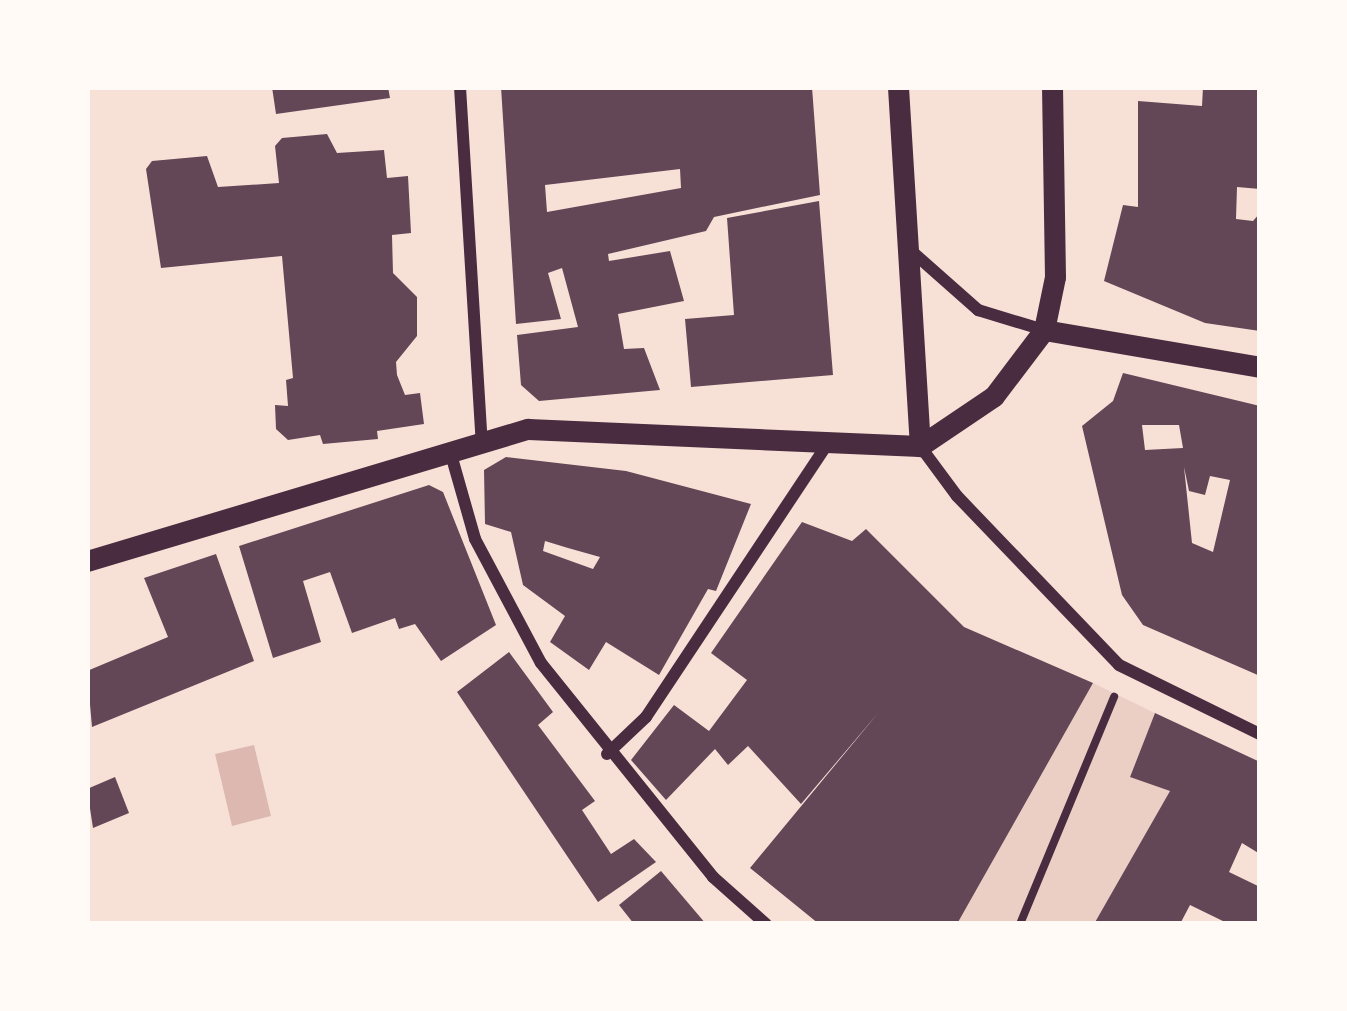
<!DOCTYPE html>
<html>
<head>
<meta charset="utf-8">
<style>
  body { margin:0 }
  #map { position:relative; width:1347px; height:1011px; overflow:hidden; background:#f7e1d7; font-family:"PT Sans",sans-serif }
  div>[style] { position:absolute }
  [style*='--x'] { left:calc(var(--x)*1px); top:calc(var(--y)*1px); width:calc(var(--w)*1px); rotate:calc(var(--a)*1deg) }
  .green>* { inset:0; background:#ebcfc5 }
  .water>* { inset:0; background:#dcb8b0 }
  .building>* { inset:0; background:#644757 }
  .path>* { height:8px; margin:-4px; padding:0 4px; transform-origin:4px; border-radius:4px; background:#4a2c40 }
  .minor>* { height:12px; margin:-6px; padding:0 6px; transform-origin:6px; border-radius:6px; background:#4a2c40 }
  .tertiary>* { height:21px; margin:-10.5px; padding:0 10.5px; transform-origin:10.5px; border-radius:10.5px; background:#4a2c40 }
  span { translate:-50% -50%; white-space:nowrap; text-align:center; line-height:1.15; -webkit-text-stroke:9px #fffaf5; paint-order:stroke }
  .frame { position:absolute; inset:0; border:90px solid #fffaf5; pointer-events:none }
</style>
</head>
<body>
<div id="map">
  <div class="green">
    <i style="clip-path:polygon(1093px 683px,1155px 713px,1130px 776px,1170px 791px,1094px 924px,957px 924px)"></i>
  </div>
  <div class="water">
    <i style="clip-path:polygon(254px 745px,271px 816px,232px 826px,215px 754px)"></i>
  </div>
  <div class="building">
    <i style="clip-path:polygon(272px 87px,388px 87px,390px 98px,276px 114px)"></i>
    <i style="clip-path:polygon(evenodd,501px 87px,812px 87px,820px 195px,714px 217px,706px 231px,608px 254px,609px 261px,670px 251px,684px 301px,618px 314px,624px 349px,644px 348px,660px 390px,539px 401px,521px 385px,517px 335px,578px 327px,562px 268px,548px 273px,561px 319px,516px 324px,501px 87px,680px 169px,681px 188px,547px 212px,545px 185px,680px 169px)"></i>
    <i style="clip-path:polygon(1203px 87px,1260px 87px,1260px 189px,1237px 187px,1236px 219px,1253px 221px,1260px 213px,1260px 331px,1205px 323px,1104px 281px,1123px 205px,1138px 207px,1138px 101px,1202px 106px)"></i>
    <i style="clip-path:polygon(327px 134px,337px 153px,384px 150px,387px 178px,408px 176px,411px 233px,392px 235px,393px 273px,417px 297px,417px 336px,396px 362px,397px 375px,405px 395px,420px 393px,424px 424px,377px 431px,378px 439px,323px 444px,320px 435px,288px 440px,276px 429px,275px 405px,288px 406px,286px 380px,293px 378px,282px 256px,161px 268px,146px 169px,152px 161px,207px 156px,218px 187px,279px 183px,275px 146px,282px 138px)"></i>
    <i style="clip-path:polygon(819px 201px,833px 375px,691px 387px,685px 319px,734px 315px,727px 218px)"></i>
    <i style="clip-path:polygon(evenodd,1123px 373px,1260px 406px,1260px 676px,1143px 625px,1122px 595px,1082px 426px,1113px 401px,1123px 373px,1142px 425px,1179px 425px,1183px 448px,1145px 450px,1142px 425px,1123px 373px,1184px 467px,1189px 491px,1205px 495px,1210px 476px,1230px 480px,1213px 552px,1192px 543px,1184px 467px)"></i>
    <i style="clip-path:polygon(evenodd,506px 457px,626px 471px,751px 504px,716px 591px,708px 589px,659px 675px,606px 642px,589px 670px,550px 642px,565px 616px,523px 585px,511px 532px,485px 524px,484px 470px,506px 457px,545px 541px,568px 548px,600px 557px,593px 569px,543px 551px,545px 541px)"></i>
    <i style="clip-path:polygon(429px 485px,443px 492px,496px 625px,441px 661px,415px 624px,399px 629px,395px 618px,352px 633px,330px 572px,303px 581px,321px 642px,273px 658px,239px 546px)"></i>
    <i style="clip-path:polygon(802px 522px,852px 541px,866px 529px,964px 627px,1093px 683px,957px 924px,819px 924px,750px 868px,879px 712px,801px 804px,748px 746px,728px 765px,715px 749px,666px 800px,631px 760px,674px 705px,709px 731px,747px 680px,711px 653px)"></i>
    <i style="clip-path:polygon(216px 554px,254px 661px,92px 727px,87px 671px,168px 637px,144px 578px)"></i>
    <i style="clip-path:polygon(509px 652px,553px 712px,538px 725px,595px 801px,582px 810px,611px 854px,634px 839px,656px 862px,598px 902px,457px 692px)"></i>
    <i style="clip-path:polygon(1155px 713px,1260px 762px,1260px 854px,1242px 843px,1229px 872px,1260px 887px,1260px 924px,1229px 924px,1190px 905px,1180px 924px,1094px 924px,1170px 791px,1130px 777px)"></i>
    <i style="clip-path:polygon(115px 777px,129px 813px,93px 828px,87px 789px)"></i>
    <i style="clip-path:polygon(661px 871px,706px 924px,634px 924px,619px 905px)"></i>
  </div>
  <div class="path">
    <i style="--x:1020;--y:924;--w:246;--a:-67.5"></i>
  </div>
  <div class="minor">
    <i style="--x:460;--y:87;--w:357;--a:86.5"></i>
    <i style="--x:908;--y:248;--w:94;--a:41.5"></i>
    <i style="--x:978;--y:310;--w:69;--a:16.9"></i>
    <i style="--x:920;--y:446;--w:62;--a:53.5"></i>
    <i style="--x:957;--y:496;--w:234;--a:46.2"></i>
    <i style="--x:1119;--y:665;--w:157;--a:26.1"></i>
    <i style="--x:450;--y:451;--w:91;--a:74.1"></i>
    <i style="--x:475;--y:539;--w:140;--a:62"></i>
    <i style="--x:541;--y:663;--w:275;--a:51.2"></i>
    <i style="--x:713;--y:877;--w:71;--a:41.6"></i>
    <i style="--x:607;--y:754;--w:54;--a:-43.5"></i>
    <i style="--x:646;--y:717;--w:329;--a:-56.4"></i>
  </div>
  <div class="tertiary">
    <i style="--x:898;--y:87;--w:360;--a:86.5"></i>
    <i style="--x:1044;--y:330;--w:219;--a:9.7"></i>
    <i style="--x:920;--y:446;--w:89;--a:-34"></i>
    <i style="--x:994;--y:396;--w:83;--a:-52.9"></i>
    <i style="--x:1044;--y:330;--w:54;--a:-78.3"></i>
    <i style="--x:1055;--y:277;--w:190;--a:-90.9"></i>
    <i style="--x:87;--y:561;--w:460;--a:-16.7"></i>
    <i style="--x:528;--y:429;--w:392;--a:2.5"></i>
  </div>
  <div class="frame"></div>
</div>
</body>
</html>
